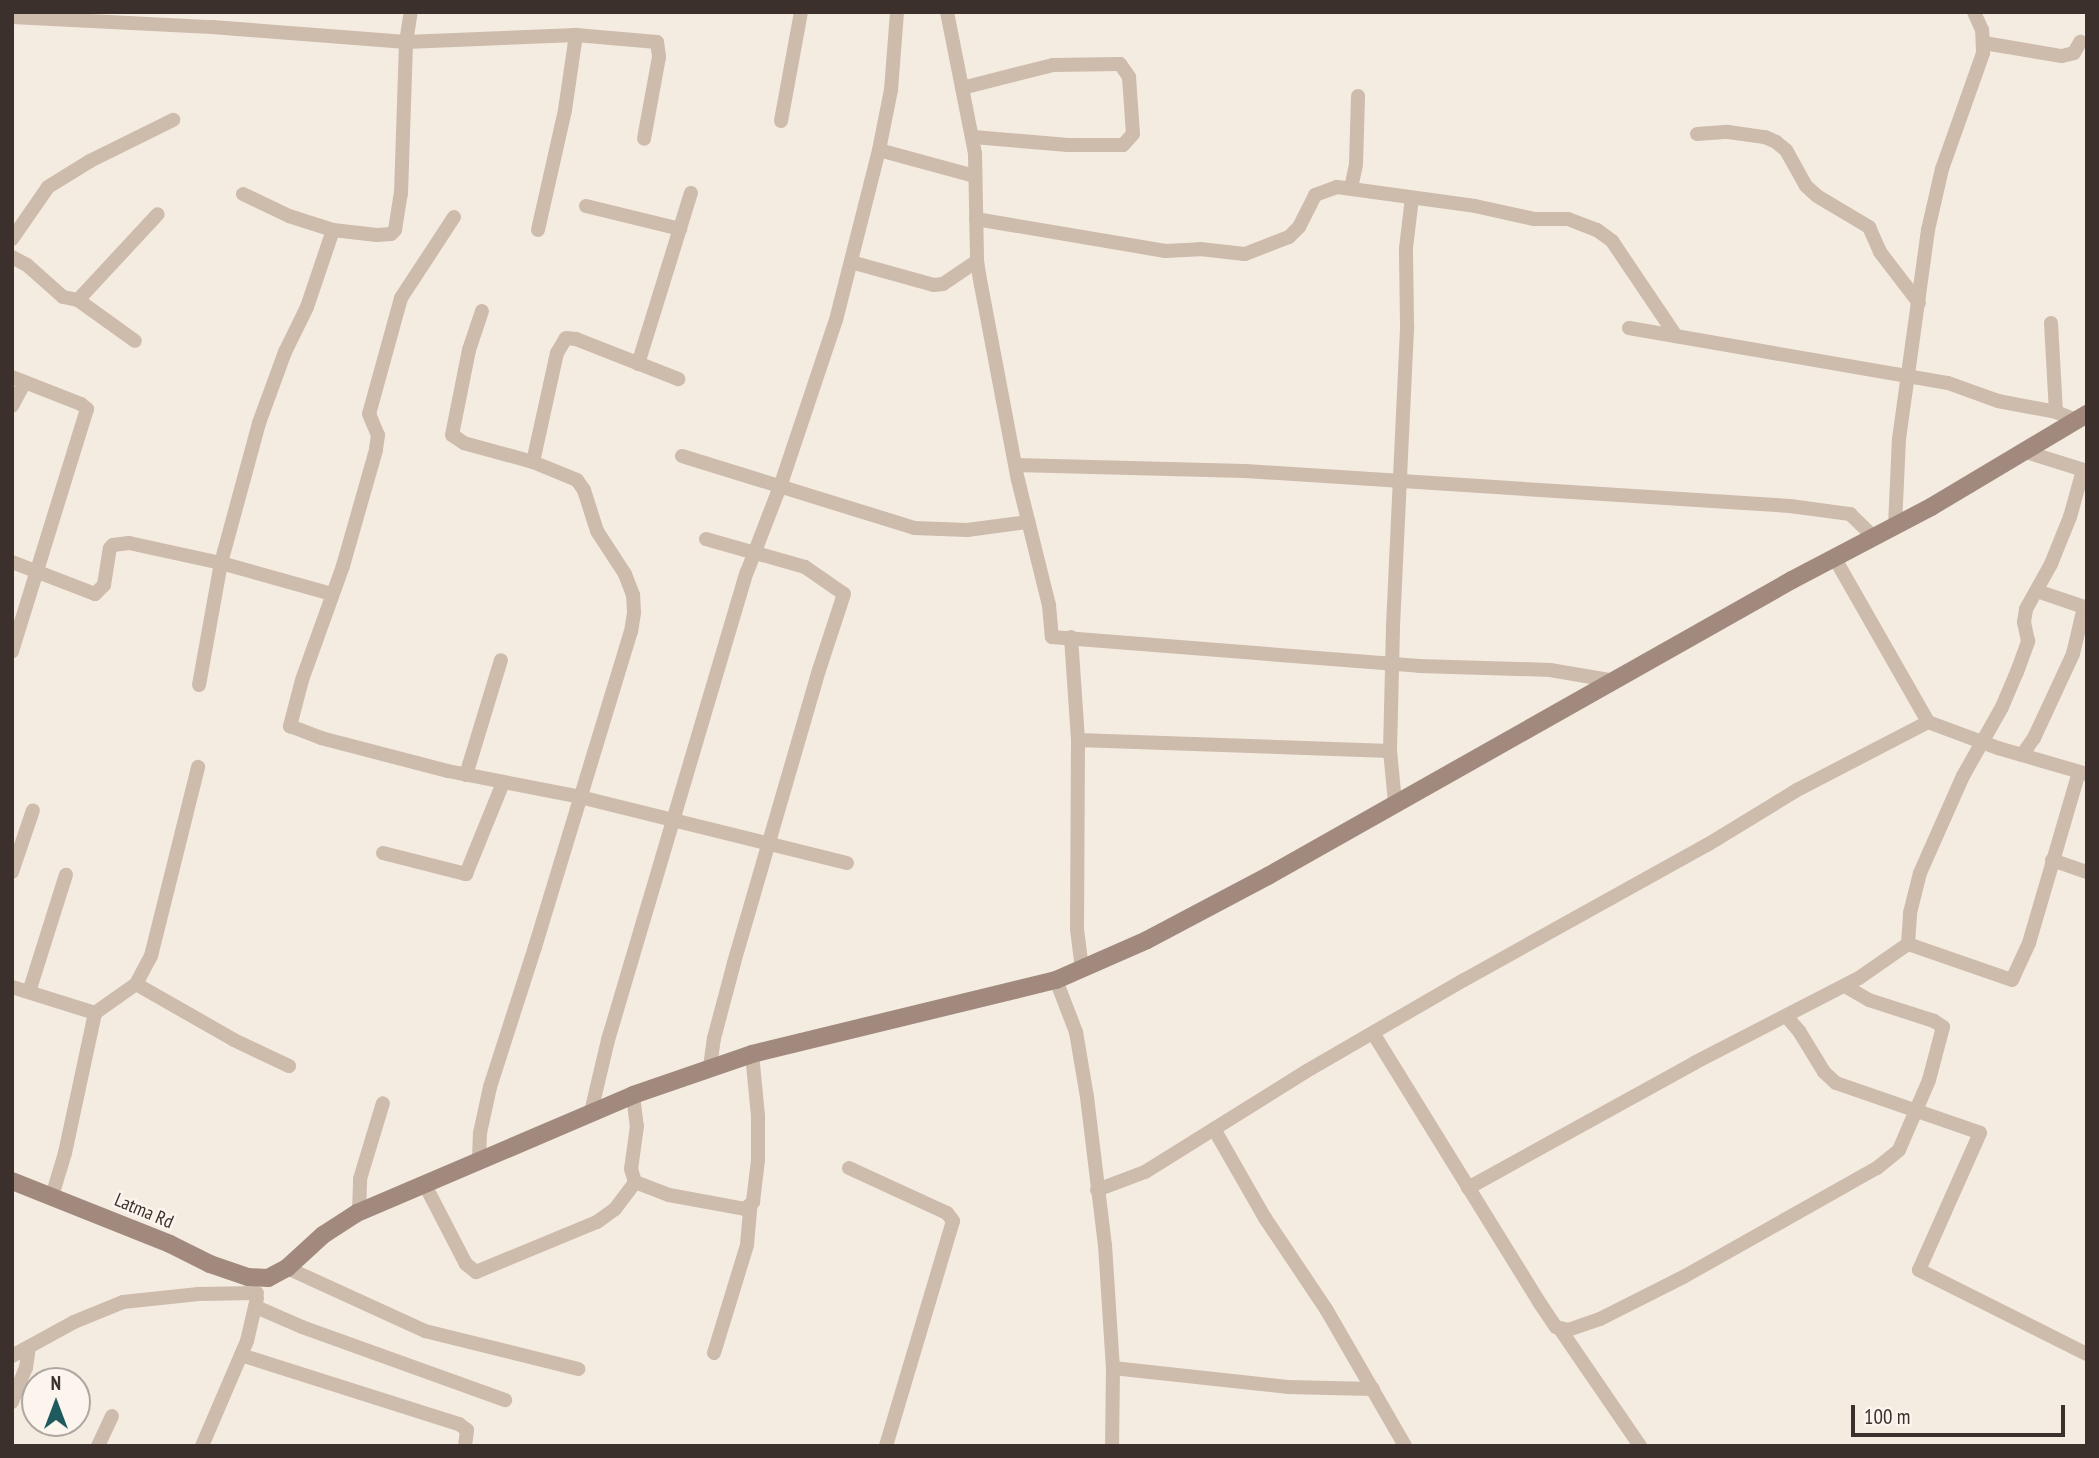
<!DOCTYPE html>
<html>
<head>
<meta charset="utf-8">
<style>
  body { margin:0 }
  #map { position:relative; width:2099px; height:1458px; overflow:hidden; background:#f4ebe1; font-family:"PT Sans Narrow",sans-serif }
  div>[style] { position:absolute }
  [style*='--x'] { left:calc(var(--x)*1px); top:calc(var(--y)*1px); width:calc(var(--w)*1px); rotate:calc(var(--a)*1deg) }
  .street>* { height:14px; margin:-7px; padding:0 7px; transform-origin:7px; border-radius:7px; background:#cdbbac }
  .secondary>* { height:18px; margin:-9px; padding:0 9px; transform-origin:9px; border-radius:9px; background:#a18a7d }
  span { translate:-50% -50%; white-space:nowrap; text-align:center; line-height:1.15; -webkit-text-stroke:5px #fbf5ee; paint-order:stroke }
  .street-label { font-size:19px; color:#3b302b }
  .frame { position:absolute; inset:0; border:14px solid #3b302b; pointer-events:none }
  .north { position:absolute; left:21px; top:1367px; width:70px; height:70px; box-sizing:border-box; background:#fbf5ee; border:2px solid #aea6a0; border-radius:50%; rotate:0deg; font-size:19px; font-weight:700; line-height:28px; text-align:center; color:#3b302b }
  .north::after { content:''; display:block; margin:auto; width:24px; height:32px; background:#1f5a5e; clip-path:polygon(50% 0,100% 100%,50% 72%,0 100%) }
  .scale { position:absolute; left:1851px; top:1405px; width:214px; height:32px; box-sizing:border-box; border:4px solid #3b302b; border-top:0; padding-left:9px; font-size:21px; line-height:24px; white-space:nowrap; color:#3b302b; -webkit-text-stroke:5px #fbf5ee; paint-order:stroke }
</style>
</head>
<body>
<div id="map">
  <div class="street">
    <i style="--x:947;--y:12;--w:144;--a:78.8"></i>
    <i style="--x:975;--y:153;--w:108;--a:88.9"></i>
    <i style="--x:977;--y:261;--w:24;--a:81"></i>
    <i style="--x:981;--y:285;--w:198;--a:79.3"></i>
    <i style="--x:1018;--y:480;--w:129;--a:76.1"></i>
    <i style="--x:1049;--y:605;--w:32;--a:85"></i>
    <i style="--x:1052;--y:637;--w:368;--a:4.5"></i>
    <i style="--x:1419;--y:666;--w:131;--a:1.7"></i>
    <i style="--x:1550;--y:670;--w:66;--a:9.6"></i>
    <i style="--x:12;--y:17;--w:200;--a:2.9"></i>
    <i style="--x:212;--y:27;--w:195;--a:4.4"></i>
    <i style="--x:406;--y:42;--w:170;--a:-2.4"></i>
    <i style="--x:576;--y:35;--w:81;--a:4.9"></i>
    <i style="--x:657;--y:42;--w:15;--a:82"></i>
    <i style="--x:659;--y:57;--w:83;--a:100.4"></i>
    <i style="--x:1984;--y:43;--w:79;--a:9.5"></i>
    <i style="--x:2062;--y:56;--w:12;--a:-14"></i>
    <i style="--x:2074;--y:53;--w:13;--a:-61"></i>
    <i style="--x:962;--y:88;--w:94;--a:-14.2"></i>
    <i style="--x:1053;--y:65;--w:67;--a:-0.9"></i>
    <i style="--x:1120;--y:64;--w:16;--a:55"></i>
    <i style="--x:1129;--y:77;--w:57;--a:86"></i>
    <i style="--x:1133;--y:134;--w:15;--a:132"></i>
    <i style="--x:1123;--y:145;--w:55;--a:180"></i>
    <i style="--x:1068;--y:145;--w:95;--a:-175.2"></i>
    <i style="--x:781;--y:121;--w:111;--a:-79.6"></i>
    <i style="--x:1697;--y:134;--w:31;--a:-4"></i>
    <i style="--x:1728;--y:132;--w:37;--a:8"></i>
    <i style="--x:1765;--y:137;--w:12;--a:24"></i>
    <i style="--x:1776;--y:142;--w:13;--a:39"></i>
    <i style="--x:1786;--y:150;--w:41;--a:60.9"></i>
    <i style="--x:1806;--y:186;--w:15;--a:42"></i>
    <i style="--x:1817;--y:196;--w:61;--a:30.8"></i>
    <i style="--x:1869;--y:227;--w:27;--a:66"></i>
    <i style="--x:1880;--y:252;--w:64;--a:52.6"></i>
    <i style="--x:879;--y:150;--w:99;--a:15.2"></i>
    <i style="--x:1351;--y:188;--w:25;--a:-78"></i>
    <i style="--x:1356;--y:164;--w:68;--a:-88.3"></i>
    <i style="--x:243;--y:194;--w:51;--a:25.6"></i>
    <i style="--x:289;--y:216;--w:46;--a:17.7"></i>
    <i style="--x:333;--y:230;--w:44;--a:6.5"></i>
    <i style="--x:377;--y:235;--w:14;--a:-4"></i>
    <i style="--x:391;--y:234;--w:6;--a:-45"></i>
    <i style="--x:395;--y:230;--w:36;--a:-81"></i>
    <i style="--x:401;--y:194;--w:152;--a:-88.1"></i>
    <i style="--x:406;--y:42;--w:30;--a:-81"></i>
    <i style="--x:586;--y:206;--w:97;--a:13.7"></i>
    <i style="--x:454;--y:217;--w:97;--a:123.2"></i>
    <i style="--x:401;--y:298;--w:120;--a:105.4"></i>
    <i style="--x:369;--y:414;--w:23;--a:67"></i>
    <i style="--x:378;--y:435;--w:15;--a:98"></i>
    <i style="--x:376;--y:450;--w:121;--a:105.9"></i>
    <i style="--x:343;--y:566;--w:121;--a:109.8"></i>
    <i style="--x:302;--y:680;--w:48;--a:104.6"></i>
    <i style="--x:290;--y:726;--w:33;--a:21"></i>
    <i style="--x:321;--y:738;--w:131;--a:14.6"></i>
    <i style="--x:448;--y:771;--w:135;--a:11.1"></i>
    <i style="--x:580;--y:797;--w:275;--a:13.9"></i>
    <i style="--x:976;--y:219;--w:192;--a:9.6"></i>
    <i style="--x:1165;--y:251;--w:35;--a:-3"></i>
    <i style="--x:1200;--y:249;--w:45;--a:6.3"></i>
    <i style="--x:1245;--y:254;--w:47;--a:-21.1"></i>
    <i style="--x:1289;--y:237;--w:14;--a:-45"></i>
    <i style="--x:1299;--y:227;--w:36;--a:-63"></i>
    <i style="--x:1315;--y:195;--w:23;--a:-20"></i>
    <i style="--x:1337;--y:187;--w:139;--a:7.8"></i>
    <i style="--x:1475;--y:206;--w:60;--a:12.4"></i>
    <i style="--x:1534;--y:219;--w:34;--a:0"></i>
    <i style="--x:1568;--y:219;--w:31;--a:21"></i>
    <i style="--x:1597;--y:230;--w:19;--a:36"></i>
    <i style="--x:1612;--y:241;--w:115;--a:56"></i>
    <i style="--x:538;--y:230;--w:123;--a:-77.3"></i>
    <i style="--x:565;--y:110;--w:76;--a:-81.7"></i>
    <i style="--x:12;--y:239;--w:63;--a:-55.3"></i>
    <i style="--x:48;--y:187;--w:49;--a:-31.8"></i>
    <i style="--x:90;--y:161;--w:93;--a:-26.3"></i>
    <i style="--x:12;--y:257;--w:17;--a:28"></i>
    <i style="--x:27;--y:265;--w:48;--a:41.6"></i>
    <i style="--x:63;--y:297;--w:15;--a:11"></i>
    <i style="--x:78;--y:300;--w:117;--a:-47.1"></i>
    <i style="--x:851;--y:262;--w:86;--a:15.5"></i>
    <i style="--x:934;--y:285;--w:9;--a:-6"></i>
    <i style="--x:943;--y:284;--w:41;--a:-34.1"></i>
    <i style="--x:78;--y:300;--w:70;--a:35.7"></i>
    <i style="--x:2051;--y:323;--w:89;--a:86.8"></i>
    <i style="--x:1629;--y:328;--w:324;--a:9.8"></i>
    <i style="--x:1948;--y:383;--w:53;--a:19.8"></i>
    <i style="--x:1998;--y:401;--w:59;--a:10.7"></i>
    <i style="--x:2056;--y:412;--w:22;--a:22"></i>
    <i style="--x:638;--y:364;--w:179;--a:-72.8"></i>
    <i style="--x:12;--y:377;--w:74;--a:21.4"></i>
    <i style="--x:81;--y:404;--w:8;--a:40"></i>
    <i style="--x:87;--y:409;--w:254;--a:107.2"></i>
    <i style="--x:12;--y:406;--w:27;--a:-62"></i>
    <i style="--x:2023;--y:451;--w:67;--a:17.4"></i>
    <i style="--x:682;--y:456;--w:243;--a:17.2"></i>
    <i style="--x:914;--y:528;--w:53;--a:2.2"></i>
    <i style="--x:967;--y:530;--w:62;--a:-7.5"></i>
    <i style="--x:533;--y:462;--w:112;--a:-77.6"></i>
    <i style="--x:557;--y:353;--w:17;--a:-59"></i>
    <i style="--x:566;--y:338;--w:10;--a:6"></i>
    <i style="--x:576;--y:339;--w:110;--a:21.4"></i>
    <i style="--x:1016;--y:465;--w:229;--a:1.5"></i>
    <i style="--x:1245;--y:471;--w:546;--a:3.67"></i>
    <i style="--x:1790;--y:506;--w:61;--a:7.6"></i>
    <i style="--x:1850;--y:514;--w:33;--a:44"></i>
    <i style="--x:1895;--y:526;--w:87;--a:-87.4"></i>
    <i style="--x:1899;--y:439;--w:211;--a:-82.1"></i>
    <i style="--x:1928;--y:230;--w:63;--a:-77.1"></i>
    <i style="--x:1942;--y:169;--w:123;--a:-70.5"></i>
    <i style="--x:1983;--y:53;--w:23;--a:-92"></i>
    <i style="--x:1982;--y:30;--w:20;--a:-114"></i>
    <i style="--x:706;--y:539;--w:103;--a:15.8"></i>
    <i style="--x:805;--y:567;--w:47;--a:34.7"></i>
    <i style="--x:844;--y:594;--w:80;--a:108.2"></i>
    <i style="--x:819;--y:670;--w:305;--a:106.2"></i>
    <i style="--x:734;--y:963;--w:78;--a:104.9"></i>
    <i style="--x:714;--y:1038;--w:29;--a:98"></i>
    <i style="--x:1834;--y:557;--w:190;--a:60.3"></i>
    <i style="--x:1928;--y:722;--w:75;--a:20.4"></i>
    <i style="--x:1998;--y:748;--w:93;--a:16.3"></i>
    <i style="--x:12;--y:562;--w:89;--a:21.1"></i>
    <i style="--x:95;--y:594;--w:13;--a:-45"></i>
    <i style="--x:104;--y:585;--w:37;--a:-81"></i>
    <i style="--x:110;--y:548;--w:4;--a:-45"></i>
    <i style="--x:113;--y:545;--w:16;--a:-7"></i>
    <i style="--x:129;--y:543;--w:94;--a:12.3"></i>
    <i style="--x:221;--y:563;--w:115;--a:15.6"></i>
    <i style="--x:1071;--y:637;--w:103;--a:86.1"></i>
    <i style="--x:1078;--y:740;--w:189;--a:90.3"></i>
    <i style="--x:1077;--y:929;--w:40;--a:82.9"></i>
    <i style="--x:199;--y:685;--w:124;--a:-79.8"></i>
    <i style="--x:221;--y:563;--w:145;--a:-74.8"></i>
    <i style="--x:259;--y:423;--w:76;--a:-69.9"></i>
    <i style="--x:285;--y:352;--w:50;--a:-63.9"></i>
    <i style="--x:307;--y:307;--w:81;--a:-71.3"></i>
    <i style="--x:1078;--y:740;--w:312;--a:2"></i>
    <i style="--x:2022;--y:755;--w:21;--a:-55"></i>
    <i style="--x:2034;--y:738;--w:93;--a:-65.1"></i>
    <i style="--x:2073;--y:654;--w:48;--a:-76.8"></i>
    <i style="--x:2084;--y:607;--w:50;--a:-161.2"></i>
    <i style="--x:466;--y:775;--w:120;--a:-73.1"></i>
    <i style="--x:1395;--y:802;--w:51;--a:-95.6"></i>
    <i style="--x:1390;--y:751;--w:125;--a:-88.6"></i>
    <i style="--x:1393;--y:626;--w:302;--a:-87.3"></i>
    <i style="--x:1407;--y:324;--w:76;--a:-90.8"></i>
    <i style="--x:1406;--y:248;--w:50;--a:-83.2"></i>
    <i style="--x:383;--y:853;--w:86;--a:14.2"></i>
    <i style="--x:466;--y:874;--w:98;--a:-67.9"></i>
    <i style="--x:2052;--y:860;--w:37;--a:19"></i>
    <i style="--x:12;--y:872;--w:65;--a:-71.3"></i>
    <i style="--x:1908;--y:944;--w:31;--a:-86"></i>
    <i style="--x:1910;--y:913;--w:41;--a:-76"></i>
    <i style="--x:1920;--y:873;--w:106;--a:-66.1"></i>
    <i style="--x:1963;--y:776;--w:79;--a:-60.5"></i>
    <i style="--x:2002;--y:707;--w:38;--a:-67"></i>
    <i style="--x:2017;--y:672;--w:33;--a:-70"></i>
    <i style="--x:2028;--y:641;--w:19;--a:-102"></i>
    <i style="--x:2024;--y:622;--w:13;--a:-81"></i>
    <i style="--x:2026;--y:609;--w:51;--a:-60.9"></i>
    <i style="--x:2051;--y:564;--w:51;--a:-68"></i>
    <i style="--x:2070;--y:517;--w:49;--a:-74.5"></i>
    <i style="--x:1908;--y:944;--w:110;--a:19.1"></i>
    <i style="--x:2012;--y:980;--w:41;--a:-65.3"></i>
    <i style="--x:2029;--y:943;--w:178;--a:-73.7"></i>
    <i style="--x:1056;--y:980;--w:56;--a:69"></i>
    <i style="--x:1076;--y:1032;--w:66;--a:80.4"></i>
    <i style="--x:1087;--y:1097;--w:149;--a:83.1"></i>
    <i style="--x:1105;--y:1245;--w:123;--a:86.3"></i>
    <i style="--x:1113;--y:1368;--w:78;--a:90.7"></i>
    <i style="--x:136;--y:984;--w:113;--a:29.7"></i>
    <i style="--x:234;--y:1040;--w:61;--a:25.3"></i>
    <i style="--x:12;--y:987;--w:87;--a:17.4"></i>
    <i style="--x:95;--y:1013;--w:50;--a:-35.3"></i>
    <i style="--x:136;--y:984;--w:32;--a:-62"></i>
    <i style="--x:151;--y:956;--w:195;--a:-76"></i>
    <i style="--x:29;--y:992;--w:123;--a:-72.5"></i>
    <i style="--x:1786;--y:1016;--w:20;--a:49"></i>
    <i style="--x:1799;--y:1031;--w:48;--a:58.6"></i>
    <i style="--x:1824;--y:1072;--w:16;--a:43"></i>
    <i style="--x:1836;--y:1083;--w:152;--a:19.1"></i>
    <i style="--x:1980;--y:1133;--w:150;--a:114"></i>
    <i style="--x:1919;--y:1270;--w:188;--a:26.6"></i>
    <i style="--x:1373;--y:1033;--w:316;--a:58.3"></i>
    <i style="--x:1539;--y:1302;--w:30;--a:56"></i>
    <i style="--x:1556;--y:1327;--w:12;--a:14"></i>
    <i style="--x:1568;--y:1330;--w:34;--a:-19"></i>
    <i style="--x:1600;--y:1319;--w:95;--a:-26.8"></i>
    <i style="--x:1685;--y:1276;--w:220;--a:-29.4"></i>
    <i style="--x:1877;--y:1168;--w:28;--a:-39"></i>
    <i style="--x:1899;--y:1150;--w:76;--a:-66.8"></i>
    <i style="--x:1929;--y:1080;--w:55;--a:-75.2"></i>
    <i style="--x:1943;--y:1027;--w:11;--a:-146"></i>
    <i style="--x:1934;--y:1021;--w:68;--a:-162.1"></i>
    <i style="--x:1869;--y:1000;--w:28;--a:-150"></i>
    <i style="--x:633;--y:1095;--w:31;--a:83"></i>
    <i style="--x:637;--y:1126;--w:43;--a:97.9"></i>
    <i style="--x:631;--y:1169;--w:14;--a:73"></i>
    <i style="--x:635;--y:1182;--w:36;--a:21"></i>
    <i style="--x:669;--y:1195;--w:77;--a:10.4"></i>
    <i style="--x:745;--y:1209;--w:11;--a:-41"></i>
    <i style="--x:753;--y:1202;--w:42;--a:-83.2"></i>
    <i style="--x:758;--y:1160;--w:44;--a:-90"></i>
    <i style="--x:758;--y:1116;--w:62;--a:-95.5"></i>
    <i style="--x:591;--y:1112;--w:74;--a:-76.7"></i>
    <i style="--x:608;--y:1040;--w:488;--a:-73.5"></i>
    <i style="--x:747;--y:572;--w:94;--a:-68.9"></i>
    <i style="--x:781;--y:484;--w:173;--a:-71.5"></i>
    <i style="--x:836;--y:320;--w:175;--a:-75.8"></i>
    <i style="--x:879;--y:150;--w:61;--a:-78.7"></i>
    <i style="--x:891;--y:90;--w:78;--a:-85.6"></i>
    <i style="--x:1214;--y:1129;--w:103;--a:60.2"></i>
    <i style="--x:1265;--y:1218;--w:110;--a:56.2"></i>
    <i style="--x:1326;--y:1309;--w:158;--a:60"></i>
    <i style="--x:479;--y:1160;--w:27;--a:-88"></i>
    <i style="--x:480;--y:1133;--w:47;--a:-77.7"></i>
    <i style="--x:490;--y:1087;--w:147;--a:-72.2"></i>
    <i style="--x:535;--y:947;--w:329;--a:-73.1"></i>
    <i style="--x:631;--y:632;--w:20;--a:-81"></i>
    <i style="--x:634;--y:612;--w:17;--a:-93"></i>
    <i style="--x:633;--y:595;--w:22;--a:-111"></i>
    <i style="--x:625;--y:574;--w:51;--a:-123.1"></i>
    <i style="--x:597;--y:531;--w:43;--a:-107.6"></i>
    <i style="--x:584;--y:490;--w:12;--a:-125"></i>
    <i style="--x:577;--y:480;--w:48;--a:-157.8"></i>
    <i style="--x:533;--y:462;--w:72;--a:-164.6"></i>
    <i style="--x:464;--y:443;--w:14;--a:-146"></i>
    <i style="--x:452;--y:435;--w:87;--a:-78.7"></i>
    <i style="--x:469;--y:350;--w:41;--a:-71.6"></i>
    <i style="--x:849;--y:1168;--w:108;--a:24.7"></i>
    <i style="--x:947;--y:1213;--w:10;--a:53"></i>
    <i style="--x:953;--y:1221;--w:235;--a:106.6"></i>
    <i style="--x:425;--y:1185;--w:89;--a:62.6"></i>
    <i style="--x:466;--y:1264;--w:13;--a:39"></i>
    <i style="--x:476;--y:1272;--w:131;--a:-22.5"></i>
    <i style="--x:597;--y:1222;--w:22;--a:-36"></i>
    <i style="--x:615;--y:1209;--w:34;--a:-53"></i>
    <i style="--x:1468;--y:1188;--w:258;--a:-28.9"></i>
    <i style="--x:1694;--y:1063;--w:186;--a:-27.3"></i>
    <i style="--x:1859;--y:978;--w:60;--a:-34.8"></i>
    <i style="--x:1097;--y:1190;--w:51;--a:-20.6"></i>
    <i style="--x:1145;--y:1172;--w:189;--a:-32"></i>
    <i style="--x:1305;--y:1072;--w:184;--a:-30.1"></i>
    <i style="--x:1464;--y:980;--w:278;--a:-29.1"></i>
    <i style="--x:1707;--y:845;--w:105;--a:-31.4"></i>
    <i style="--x:1797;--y:790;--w:148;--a:-27.4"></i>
    <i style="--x:52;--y:1196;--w:45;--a:-73.2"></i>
    <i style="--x:65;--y:1153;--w:143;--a:-77.9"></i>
    <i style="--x:359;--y:1212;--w:33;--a:-88"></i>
    <i style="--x:360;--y:1179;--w:79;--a:-73.2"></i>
    <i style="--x:287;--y:1268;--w:152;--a:24.5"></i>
    <i style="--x:425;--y:1331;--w:158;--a:13.9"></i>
    <i style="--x:256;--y:1307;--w:50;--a:23.5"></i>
    <i style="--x:302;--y:1327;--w:216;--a:19.8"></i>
    <i style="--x:1560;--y:1329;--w:142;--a:55.6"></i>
    <i style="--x:714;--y:1353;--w:113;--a:-73"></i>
    <i style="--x:747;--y:1245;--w:38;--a:-85"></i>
    <i style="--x:241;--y:1355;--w:229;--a:17.6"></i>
    <i style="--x:459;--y:1424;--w:10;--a:37"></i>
    <i style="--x:467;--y:1430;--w:16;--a:97"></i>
    <i style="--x:12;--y:1356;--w:71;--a:-28.7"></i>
    <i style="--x:74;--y:1322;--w:53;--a:-22.2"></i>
    <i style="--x:123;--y:1302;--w:76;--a:-6"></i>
    <i style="--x:199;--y:1294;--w:58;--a:-1"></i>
    <i style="--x:1113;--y:1368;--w:175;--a:6.2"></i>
    <i style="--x:1287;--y:1387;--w:86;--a:1.3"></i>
    <i style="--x:12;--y:1402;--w:37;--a:-68"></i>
    <i style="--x:26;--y:1368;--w:21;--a:-82"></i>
    <i style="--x:98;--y:1446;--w:33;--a:-65"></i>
    <i style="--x:202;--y:1446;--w:114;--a:-66.8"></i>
    <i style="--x:247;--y:1341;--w:44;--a:-76.9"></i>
  </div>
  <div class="secondary">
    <i style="--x:12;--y:1181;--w:170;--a:21.7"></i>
    <i style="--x:170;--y:1244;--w:45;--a:26.6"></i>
    <i style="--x:210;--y:1264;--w:40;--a:18.9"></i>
    <i style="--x:248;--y:1277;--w:20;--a:3"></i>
    <i style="--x:268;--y:1278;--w:21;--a:-28"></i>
    <i style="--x:287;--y:1268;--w:49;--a:-42.5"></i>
    <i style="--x:323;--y:1235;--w:40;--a:-32.9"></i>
    <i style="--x:357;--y:1213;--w:300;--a:-23.1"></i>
    <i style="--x:633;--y:1095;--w:126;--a:-19"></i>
    <i style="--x:752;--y:1054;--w:313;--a:-13.7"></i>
    <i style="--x:1056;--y:980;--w:99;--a:-23.7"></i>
    <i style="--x:1147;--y:940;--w:137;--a:-27.9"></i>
    <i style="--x:1268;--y:876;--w:602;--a:-29.46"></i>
    <i style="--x:1792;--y:580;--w:157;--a:-27.7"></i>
    <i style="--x:1931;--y:507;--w:182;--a:-30.8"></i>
  </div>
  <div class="street-label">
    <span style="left:144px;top:1211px;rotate:23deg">Latma Rd</span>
  </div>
  <div class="frame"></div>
  <div class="north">N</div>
  <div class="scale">100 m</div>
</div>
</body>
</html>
